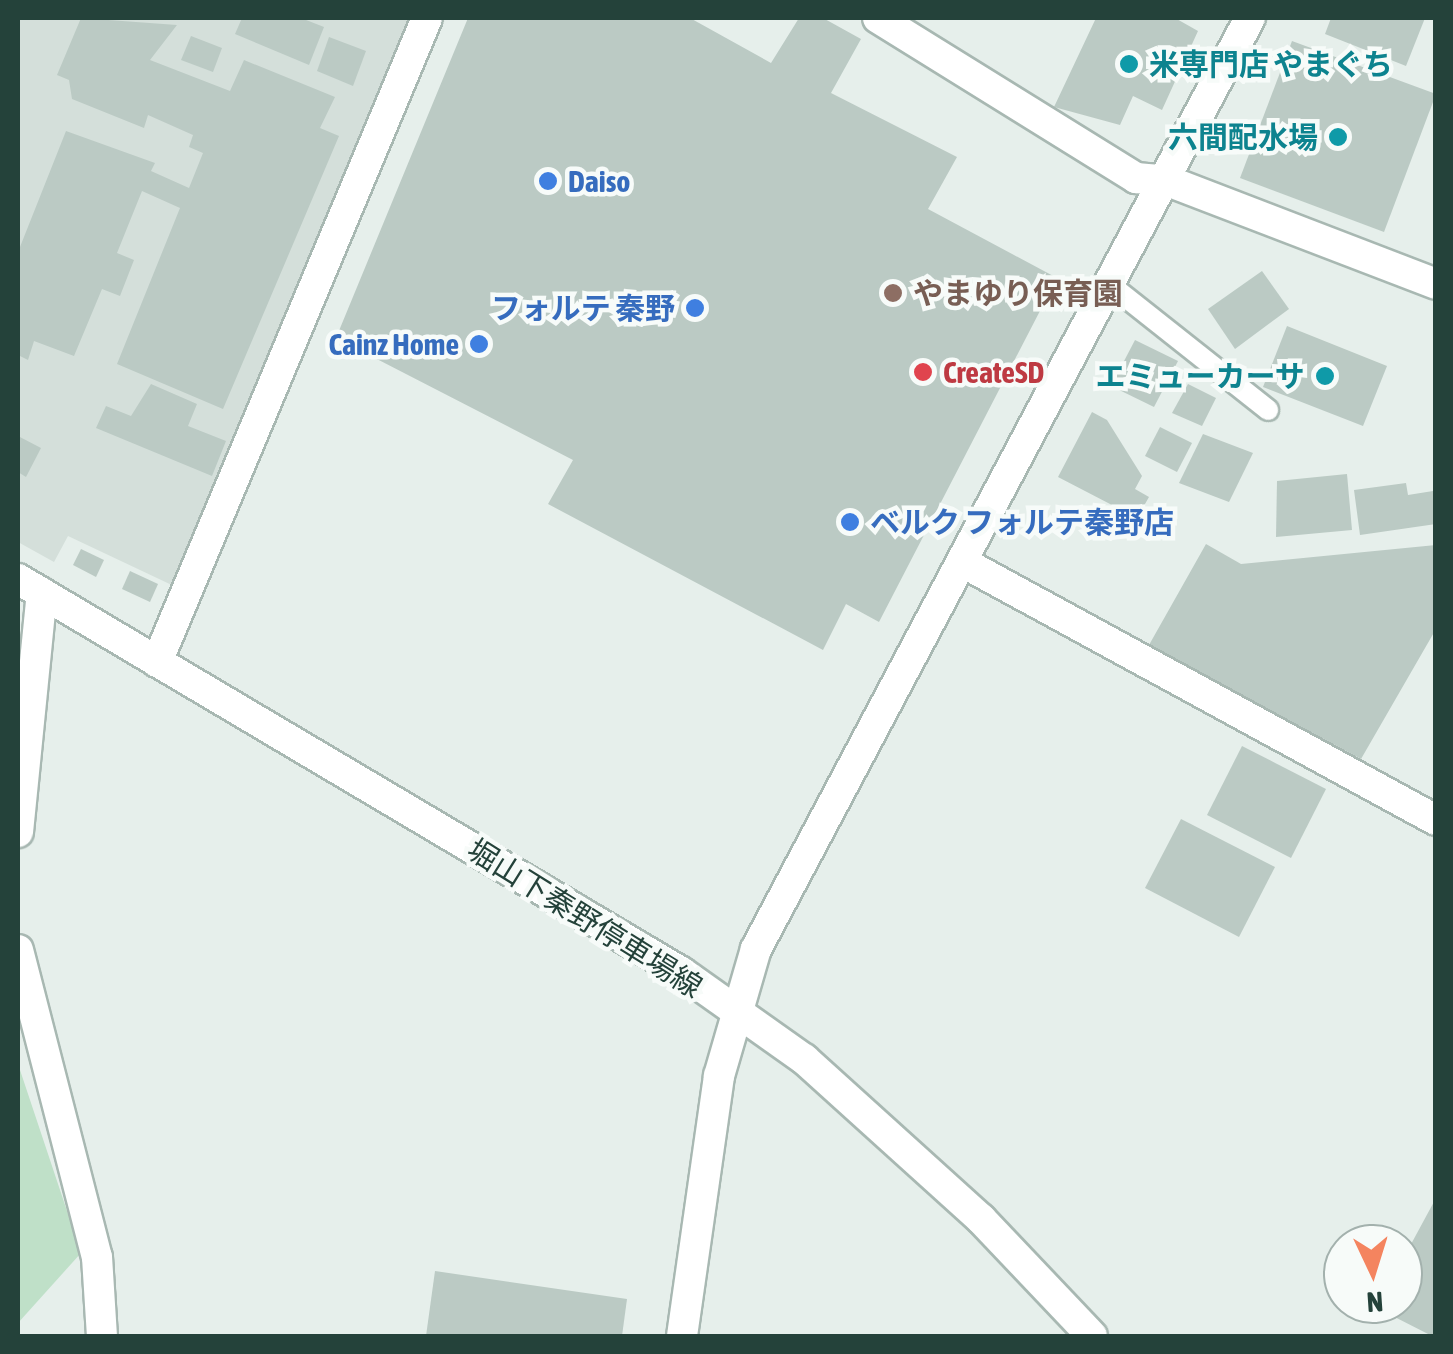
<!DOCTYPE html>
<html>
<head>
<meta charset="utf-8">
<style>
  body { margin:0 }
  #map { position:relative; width:1453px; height:1354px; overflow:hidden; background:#e6efeb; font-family:"Asap Condensed","Noto Sans JP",sans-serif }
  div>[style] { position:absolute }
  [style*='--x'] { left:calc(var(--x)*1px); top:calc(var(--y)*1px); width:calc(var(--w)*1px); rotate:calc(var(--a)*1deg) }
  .built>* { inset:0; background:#d4dfda }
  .green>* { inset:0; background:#bfe0c8 }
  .building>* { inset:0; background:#bbcac4 }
  .roads { filter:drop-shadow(2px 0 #a8b8b2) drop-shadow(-2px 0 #a8b8b2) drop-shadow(0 2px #a8b8b2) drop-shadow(0 -2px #a8b8b2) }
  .service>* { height:20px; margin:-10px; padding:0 10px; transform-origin:10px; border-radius:10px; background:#fff }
  .minor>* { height:30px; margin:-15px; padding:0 15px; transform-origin:15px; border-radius:15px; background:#fff }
  .tertiary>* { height:30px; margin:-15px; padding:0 15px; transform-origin:15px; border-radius:15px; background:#fff }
  .secondary>* { height:30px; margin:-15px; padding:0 15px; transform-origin:15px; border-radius:15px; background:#fff }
  .dots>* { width:28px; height:28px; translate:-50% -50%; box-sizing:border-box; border:5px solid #f7fbf9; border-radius:50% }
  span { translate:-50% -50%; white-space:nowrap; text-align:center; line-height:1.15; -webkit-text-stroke:9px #f7fbf9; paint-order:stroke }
  .culture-label { font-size:30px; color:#0d838f; font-weight:700 }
  .left { translate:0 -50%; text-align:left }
  .right { translate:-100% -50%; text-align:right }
  .shop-label { font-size:30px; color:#366cbe; font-weight:700 }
  .education-label { font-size:30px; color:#785e54; font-weight:700 }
  .health-label { font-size:30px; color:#be3a42; font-weight:700 }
  .street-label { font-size:30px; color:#24423a }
  .frame { position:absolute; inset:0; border:20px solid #24423a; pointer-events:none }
  .north { position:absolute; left:1323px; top:1224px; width:100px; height:100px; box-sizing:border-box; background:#f7fbf9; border:2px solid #a3b1ad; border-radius:50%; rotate:176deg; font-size:28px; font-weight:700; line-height:40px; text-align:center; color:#24423a }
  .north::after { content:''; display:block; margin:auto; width:35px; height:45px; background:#f4845f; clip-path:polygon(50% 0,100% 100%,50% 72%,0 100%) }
</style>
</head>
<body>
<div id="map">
  <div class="built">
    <i style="clip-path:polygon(18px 18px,411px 18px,176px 587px,68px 536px,54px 562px,18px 542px)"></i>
  </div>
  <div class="green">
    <i style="clip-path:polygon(18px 1064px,81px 1253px,18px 1323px)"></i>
  </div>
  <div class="building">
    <i style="clip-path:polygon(81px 18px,177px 25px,150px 60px,230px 91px,244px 60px,335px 97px,320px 128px,339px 136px,223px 409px,117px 364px,180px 208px,142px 191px,117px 253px,134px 260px,120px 296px,102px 289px,74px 356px,34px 341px,28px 360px,18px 355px,18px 252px,66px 131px,155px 163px,151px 171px,189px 188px,203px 153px,189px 147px,193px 135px,148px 115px,144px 128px,72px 99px,69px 80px,57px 75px)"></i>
    <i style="clip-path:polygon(242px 18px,301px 18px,324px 27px,309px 65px,235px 34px)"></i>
    <i style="clip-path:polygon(468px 18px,690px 18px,771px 63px,799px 18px,823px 18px,861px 39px,831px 93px,957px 157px,928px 209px,1057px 278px,879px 622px,846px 604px,823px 650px,548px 504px,573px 460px,336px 338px)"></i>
    <i style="clip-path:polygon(1096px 18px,1175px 18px,1198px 31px,1162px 110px,1133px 96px,1120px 125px,1054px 107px)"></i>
    <i style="clip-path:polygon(1331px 18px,1425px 18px,1406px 66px,1325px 34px)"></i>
    <i style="clip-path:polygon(191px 36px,222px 48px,213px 72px,181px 60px)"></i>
    <i style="clip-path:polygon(329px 37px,366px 51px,353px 86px,317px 71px)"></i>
    <i style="clip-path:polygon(1292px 41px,1436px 94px,1384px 232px,1240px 178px)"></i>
    <i style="clip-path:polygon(1262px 271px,1289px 309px,1235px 349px,1208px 309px)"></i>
    <i style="clip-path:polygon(1287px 326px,1387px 366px,1363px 426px,1263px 387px)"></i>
    <i style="clip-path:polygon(1135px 340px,1178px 361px,1154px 407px,1111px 386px)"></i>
    <i style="clip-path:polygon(151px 384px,197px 404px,188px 426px,226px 441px,212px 476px,96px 428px,106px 406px,131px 416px)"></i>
    <i style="clip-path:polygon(1188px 384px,1216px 398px,1202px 426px,1172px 413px)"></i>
    <i style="clip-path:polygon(1092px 412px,1107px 420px,1142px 476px,1135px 489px,1149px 497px,1137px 518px,1058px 477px)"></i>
    <i style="clip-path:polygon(1160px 427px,1192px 443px,1177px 472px,1145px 456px)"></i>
    <i style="clip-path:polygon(1203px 434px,1253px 453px,1229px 502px,1179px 483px)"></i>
    <i style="clip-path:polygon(18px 436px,41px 448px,26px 477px,18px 472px)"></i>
    <i style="clip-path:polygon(1347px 474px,1352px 530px,1276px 537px,1277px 481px)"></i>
    <i style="clip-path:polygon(1406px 483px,1408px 495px,1433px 491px,1436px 524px,1360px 535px,1354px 490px)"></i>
    <i style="clip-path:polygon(1206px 544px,1241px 564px,1436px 545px,1436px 629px,1361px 759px,1149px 645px)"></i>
    <i style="clip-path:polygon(81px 549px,104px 560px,96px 577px,73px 565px)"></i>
    <i style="clip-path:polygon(130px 571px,158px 584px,150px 602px,122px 589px)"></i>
    <i style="clip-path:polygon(1242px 746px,1326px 789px,1291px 858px,1207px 815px)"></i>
    <i style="clip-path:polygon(1181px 819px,1275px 867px,1239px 937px,1145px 888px)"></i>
    <i style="clip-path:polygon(1436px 1198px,1436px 1336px,1432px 1336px,1377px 1308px,1403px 1304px,1403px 1259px)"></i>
    <i style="clip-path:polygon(435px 1271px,627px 1299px,622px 1336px,426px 1336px)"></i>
  </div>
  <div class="roads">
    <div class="service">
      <i style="--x:1113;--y:287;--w:198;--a:38.4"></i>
    </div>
    <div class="minor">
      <i style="--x:878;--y:18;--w:304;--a:31.8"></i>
      <i style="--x:1136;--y:178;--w:32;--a:5"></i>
      <i style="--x:1168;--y:181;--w:287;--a:21"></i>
      <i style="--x:966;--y:564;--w:535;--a:28.58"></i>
      <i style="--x:157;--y:662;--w:698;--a:-67.25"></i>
      <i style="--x:18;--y:832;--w:240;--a:-84.3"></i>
      <i style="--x:18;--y:950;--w:317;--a:75.6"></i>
      <i style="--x:97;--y:1257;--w:79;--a:86.4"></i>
    </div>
    <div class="tertiary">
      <i style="--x:682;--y:1336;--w:263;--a:-81.9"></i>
      <i style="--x:719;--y:1076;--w:132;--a:-73.8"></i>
      <i style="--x:756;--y:949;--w:1054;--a:-62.05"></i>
    </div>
    <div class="secondary">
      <i style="--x:18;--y:579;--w:771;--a:30.66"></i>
      <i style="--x:681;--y:972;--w:151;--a:35.3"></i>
      <i style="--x:804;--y:1059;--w:239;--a:42.1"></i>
      <i style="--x:981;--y:1219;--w:161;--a:46.5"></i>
    </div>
  </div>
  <div class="dots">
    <i style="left:1129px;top:64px;background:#0f9aa8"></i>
    <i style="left:1338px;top:137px;background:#0f9aa8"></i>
    <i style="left:548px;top:181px;background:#3f7fe0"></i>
    <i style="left:893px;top:293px;background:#8d6e63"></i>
    <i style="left:695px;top:308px;background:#3f7fe0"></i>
    <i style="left:479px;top:344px;background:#3f7fe0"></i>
    <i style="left:923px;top:372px;background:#e0444e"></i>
    <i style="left:1325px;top:376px;background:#0f9aa8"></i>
    <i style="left:850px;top:522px;background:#3f7fe0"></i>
  </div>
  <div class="culture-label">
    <span class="left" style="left:1149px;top:64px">米専門店 やまぐち</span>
    <span class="right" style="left:1318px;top:137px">六間配水場</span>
    <span class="right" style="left:1305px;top:376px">エミューカーサ</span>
  </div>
  <div class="shop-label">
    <span class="left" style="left:568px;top:181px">Daiso</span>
    <span class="right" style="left:675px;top:308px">フォルテ 秦野</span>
    <span class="right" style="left:459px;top:344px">Cainz Home</span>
    <span class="left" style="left:870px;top:522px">ベルク フォルテ秦野店</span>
  </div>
  <div class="education-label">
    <span class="left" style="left:913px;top:293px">やまゆり保育園</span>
  </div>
  <div class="health-label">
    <span class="left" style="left:943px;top:372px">CreateSD</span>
  </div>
  <div class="street-label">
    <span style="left:585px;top:918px;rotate:32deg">堀山下秦野停車場線</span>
  </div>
  <div class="frame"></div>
  <div class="north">N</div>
</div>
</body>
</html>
